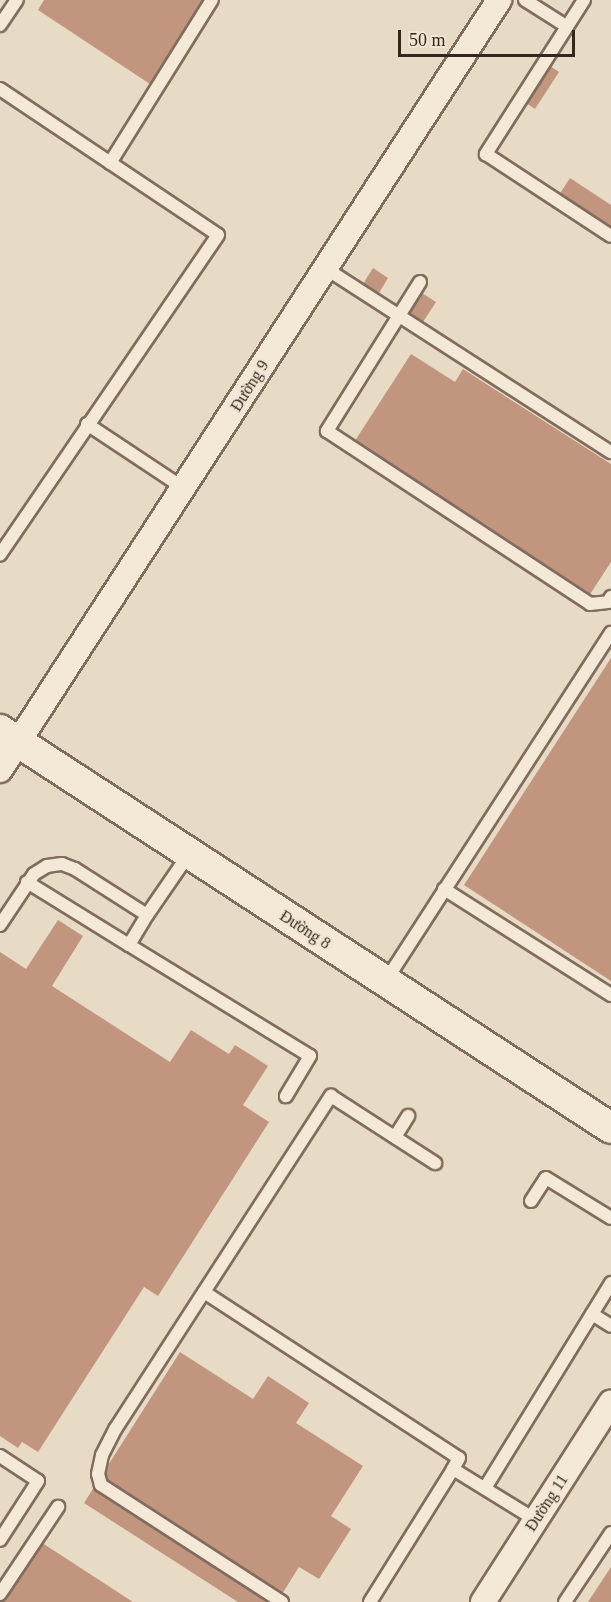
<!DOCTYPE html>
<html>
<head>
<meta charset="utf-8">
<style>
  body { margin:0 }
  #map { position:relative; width:611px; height:1602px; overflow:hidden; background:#e8dbc5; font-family:Georgia,serif }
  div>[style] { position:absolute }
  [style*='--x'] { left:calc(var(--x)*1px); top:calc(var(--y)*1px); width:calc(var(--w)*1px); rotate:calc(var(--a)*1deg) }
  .building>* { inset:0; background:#c2957f }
  .roads { filter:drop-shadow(2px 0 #816d5d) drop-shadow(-2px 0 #816d5d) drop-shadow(0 2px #816d5d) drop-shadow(0 -2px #816d5d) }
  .service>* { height:12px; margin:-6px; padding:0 6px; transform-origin:6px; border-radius:6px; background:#f4e9d7 }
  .minor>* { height:24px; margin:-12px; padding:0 12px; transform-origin:12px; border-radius:12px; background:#f4e9d7 }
  .tertiary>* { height:30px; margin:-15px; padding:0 15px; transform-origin:15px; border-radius:15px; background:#f4e9d7 }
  span { translate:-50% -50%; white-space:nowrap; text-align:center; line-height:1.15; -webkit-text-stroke:5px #f1e6d3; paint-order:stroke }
  .street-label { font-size:16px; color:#33271f }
  .scale { position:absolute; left:398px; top:30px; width:177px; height:27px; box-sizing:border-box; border:3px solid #33271f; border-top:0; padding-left:8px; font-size:18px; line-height:21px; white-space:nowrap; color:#33271f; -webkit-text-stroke:4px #f1e6d3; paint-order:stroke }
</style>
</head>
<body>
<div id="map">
  <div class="building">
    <i style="clip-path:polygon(44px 0,205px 0,150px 84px,38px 10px)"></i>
    <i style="clip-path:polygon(538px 58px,559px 72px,535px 109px,514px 95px)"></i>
    <i style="clip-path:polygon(570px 178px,611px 205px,611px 234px,557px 198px)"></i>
    <i style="clip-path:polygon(373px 268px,388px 278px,376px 298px,361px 287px)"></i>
    <i style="clip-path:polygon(417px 290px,436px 302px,423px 322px,404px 310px)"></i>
    <i style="clip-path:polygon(411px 354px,455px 382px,463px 369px,611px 464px,611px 562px,585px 602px,349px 450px)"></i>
    <i style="clip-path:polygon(611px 658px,611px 981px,464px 885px)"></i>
    <i style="clip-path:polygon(58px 920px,83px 936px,52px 986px,170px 1062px,191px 1030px,229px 1054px,235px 1045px,268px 1066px,243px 1105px,269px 1122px,158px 1296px,144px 1287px,38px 1452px,22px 1442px,18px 1448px,0 1436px,0 952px,26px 969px)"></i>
    <i style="clip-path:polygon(180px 1352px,253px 1399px,268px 1376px,309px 1403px,296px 1423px,363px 1466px,331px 1516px,351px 1529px,319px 1579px,299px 1567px,277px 1602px,238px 1602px,84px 1503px)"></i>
    <i style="clip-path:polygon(33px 1537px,133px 1602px,0 1602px,0 1588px)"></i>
    <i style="clip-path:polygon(611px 1567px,611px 1602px,588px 1602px)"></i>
  </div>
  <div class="roads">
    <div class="service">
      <i style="--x:525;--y:0;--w:49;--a:32.4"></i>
      <i style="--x:584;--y:0;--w:183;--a:122.5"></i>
      <i style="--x:486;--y:154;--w:149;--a:33.3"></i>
      <i style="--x:0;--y:25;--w:30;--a:-56"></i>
      <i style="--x:0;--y:89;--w:262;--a:33.8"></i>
      <i style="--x:218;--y:235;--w:387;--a:124.3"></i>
      <i style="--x:110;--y:163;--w:192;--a:-58"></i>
      <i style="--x:325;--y:268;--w:340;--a:32.8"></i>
      <i style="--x:420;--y:282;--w:176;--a:122"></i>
      <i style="--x:327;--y:431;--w:315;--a:33.3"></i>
      <i style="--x:590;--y:604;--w:18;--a:-6"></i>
      <i style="--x:608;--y:602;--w:6;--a:-59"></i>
      <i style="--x:87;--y:424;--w:118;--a:33.6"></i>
      <i style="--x:27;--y:882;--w:120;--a:31.7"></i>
      <i style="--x:444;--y:889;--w:198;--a:32.4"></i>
      <i style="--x:147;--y:915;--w:35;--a:121"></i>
      <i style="--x:129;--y:945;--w:212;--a:31.5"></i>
      <i style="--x:310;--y:1056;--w:47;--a:121"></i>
      <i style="--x:0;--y:925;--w:61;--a:-56.3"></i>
      <i style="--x:34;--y:874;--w:15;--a:-32"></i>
      <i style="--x:47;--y:866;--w:15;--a:-8"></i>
      <i style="--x:62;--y:864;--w:14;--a:21"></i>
      <i style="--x:75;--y:869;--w:85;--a:32.6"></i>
      <i style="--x:147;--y:915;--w:74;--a:-55.5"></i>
      <i style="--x:385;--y:982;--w:416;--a:-57.1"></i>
      <i style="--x:395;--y:1137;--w:25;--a:-58"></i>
      <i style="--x:531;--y:1201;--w:27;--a:-57"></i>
      <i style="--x:546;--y:1178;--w:76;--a:31.6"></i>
      <i style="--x:204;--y:1292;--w:304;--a:33.1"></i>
      <i style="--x:459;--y:1458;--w:13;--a:119"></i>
      <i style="--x:592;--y:1314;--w:22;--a:32"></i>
      <i style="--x:0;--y:1456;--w:45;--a:33.3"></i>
      <i style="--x:38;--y:1481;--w:70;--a:122.8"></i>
      <i style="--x:485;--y:1488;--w:241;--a:-58.4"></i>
      <i style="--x:0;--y:1594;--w:105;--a:-56.3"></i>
      <i style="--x:282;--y:1602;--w:216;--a:-147.1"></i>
      <i style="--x:101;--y:1485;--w:11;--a:-105"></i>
      <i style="--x:98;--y:1474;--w:19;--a:-78"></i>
      <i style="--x:102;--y:1455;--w:30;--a:-63"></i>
      <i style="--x:116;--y:1428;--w:396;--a:-57.1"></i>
      <i style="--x:331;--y:1096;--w:124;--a:32.8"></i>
      <i style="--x:370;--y:1602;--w:157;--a:-58"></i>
      <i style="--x:453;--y:1469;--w:97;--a:31.6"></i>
      <i style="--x:565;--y:1602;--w:83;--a:-56.3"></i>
    </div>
    <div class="minor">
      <i style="--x:0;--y:770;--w:918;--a:-57.05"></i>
      <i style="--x:483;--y:1602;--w:237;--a:-57.3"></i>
    </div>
    <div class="tertiary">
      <i style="--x:0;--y:730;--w:729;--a:33.08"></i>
    </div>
  </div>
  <div class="street-label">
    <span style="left:250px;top:386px;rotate:-58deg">Đường 9</span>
    <span style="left:305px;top:930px;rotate:33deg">Đường 8</span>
    <span style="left:547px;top:1503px;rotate:-57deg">Đường 11</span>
  </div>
  <div class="scale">50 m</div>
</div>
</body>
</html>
